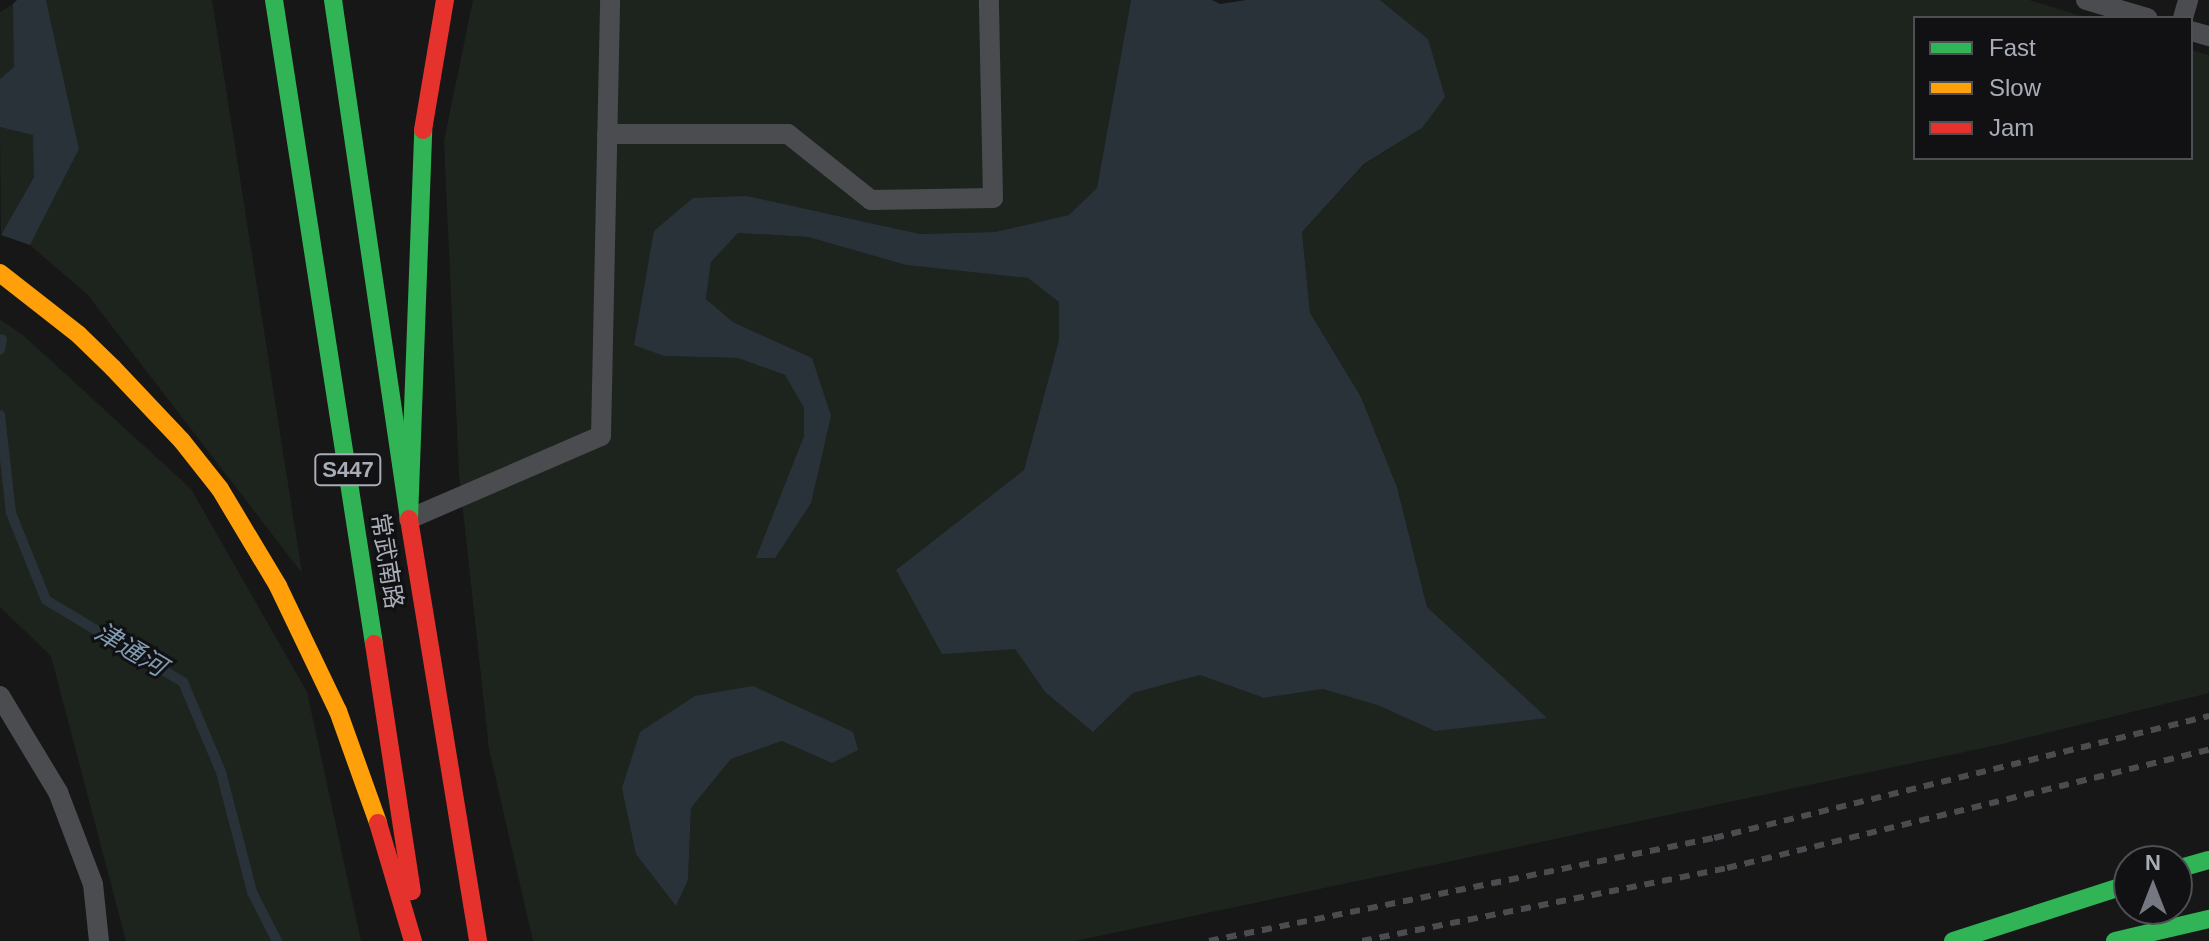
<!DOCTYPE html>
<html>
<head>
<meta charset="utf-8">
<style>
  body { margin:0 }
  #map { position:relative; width:2209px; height:941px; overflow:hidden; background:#171717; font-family:Helvetica,"Noto Sans SC",sans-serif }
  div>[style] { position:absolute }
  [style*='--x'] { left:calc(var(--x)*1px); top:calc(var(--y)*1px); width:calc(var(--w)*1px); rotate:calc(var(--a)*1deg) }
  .green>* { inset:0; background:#1d241e }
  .water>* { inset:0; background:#2a3239 }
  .stream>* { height:10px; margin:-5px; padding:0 5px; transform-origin:5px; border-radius:5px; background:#2a3239 }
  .lane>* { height:20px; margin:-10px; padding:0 10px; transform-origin:10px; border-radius:10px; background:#4b4c50 }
  .fast>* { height:18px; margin:-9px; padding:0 9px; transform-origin:9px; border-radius:9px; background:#30b455 }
  .slow>* { height:18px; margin:-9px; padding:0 9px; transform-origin:9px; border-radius:9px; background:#ff9f0a }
  .jam>* { height:18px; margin:-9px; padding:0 9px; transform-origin:9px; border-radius:9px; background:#e5322d }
  .rail>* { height:6px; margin-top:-3px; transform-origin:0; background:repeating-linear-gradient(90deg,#4b4c4f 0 10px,transparent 0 18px) }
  span { translate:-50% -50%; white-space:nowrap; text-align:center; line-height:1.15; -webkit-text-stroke:6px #111113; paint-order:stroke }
  .shield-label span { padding:2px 6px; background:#111113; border:2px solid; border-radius:6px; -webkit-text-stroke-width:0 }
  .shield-label { font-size:22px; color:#a8adb8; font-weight:700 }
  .street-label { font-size:24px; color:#a8adb8 }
  .water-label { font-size:26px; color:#7f9bb3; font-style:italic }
  .legend { position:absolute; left:1913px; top:16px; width:280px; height:144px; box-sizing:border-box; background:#111113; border:2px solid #4d4f55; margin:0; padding:10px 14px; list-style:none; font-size:24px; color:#a8adb8 }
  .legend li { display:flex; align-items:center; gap:16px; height:40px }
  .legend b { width:40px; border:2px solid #4d4f55 }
  .north { position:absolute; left:2113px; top:845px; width:80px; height:80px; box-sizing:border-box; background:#111113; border:2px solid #4d4f55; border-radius:50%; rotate:0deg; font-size:22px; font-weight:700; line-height:32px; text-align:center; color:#a8adb8 }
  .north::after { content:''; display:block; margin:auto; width:28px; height:36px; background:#757880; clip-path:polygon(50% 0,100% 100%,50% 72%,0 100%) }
</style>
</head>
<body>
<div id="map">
  <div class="green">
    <i style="clip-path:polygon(46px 0,212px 0,302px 573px,87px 294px,30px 245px,79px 149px)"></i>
    <i style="clip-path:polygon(evenodd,473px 0,1131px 0,1097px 189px,1069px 215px,995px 232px,920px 234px,747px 196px,635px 344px,664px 356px,738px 358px,785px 375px,804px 408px,804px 436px,757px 558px,811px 503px,812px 358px,733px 322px,706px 299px,711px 262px,738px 233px,808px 237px,906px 265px,1029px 278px,1059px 302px,1059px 340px,1024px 470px,896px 570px,916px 604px,1015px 649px,1045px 692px,1093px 732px,1133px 693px,1200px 675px,1264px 698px,1323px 689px,1380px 706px,1546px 718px,1427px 607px,1397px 487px,1361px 397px,1310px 314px,1302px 232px,1365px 164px,1422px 128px,1428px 39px,1380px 0,2029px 0,2088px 18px,1915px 18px,1915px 158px,2191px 158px,2191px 50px,2209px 55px,2209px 693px,2002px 744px,1075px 941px,533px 941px,489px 749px,459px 474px,444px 141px,473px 0,695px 696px,833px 763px,782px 741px,731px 759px,691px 808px,688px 880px,676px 906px,695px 696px)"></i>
    <i style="clip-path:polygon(13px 4px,15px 67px,0 79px,0 12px)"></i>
    <i style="clip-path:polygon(0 127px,34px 135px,34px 177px,1px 235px)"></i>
    <i style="clip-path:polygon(0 320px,23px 335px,191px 489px,307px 692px,361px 941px,126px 941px,51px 656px,0 607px)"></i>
  </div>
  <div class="water">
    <i style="clip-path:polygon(17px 0,46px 0,79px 149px,30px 245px,1px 235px,34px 177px,33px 135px,0 127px,0 79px,14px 67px,13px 4px)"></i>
    <i style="clip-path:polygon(1131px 0,1212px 0,1220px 4px,1246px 0,1380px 0,1428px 39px,1445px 97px,1422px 128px,1364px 164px,1302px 232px,1310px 313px,1361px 397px,1397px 487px,1427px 607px,1547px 718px,1435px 731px,1380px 706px,1323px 689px,1264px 698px,1200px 675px,1133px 693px,1093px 732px,1045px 692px,1015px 649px,942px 654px,896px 570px,1024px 470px,1059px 340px,1059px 302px,1028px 278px,906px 265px,808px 237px,738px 233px,711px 262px,706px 299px,733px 322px,812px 358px,831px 416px,811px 503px,775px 558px,756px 558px,804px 436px,804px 408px,785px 375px,738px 358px,664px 356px,634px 345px,654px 231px,693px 198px,747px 196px,920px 234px,995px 232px,1069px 215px,1097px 188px)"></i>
    <i style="clip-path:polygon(753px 686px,853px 732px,858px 750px,832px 763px,782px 741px,731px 759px,691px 808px,688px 880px,676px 906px,636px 854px,622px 788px,640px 732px,695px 696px)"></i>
  </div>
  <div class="stream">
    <i style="--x:0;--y:350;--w:11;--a:-80"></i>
    <i style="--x:0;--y:415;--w:99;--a:83.6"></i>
    <i style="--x:11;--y:513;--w:94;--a:68.1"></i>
    <i style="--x:46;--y:600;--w:160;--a:30.9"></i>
    <i style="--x:183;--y:682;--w:98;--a:67.1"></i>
    <i style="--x:221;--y:772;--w:124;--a:75.5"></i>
    <i style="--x:252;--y:892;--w:55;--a:63"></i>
  </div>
  <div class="lane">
    <i style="--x:2086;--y:0;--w:64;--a:16.4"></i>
    <i style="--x:2183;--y:18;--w:19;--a:-74"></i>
    <i style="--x:2191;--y:31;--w:19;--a:16"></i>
    <i style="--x:607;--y:134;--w:181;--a:0"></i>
    <i style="--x:788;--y:134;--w:106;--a:38.5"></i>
    <i style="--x:871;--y:200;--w:122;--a:-0.9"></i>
    <i style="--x:993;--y:198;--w:198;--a:-91.2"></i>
    <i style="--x:409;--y:519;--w:209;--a:-23.4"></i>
    <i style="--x:601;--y:436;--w:436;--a:-88.8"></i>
    <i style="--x:0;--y:696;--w:112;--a:58.9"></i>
    <i style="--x:58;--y:792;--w:98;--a:69.2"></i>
    <i style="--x:93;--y:884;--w:57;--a:84"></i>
  </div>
  <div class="fast">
    <i style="--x:274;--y:0;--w:652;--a:81.17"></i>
    <i style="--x:333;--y:0;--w:525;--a:81.67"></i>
    <i style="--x:409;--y:519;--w:389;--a:-87.9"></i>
    <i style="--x:2177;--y:869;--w:33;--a:-16"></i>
    <i style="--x:1953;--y:941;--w:185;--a:-17.9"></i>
    <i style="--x:2115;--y:941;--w:97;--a:-13.2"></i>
  </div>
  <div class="slow">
    <i style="--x:0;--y:273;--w:100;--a:38.1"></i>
    <i style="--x:79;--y:335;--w:47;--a:44.1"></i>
    <i style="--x:113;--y:368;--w:100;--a:46.6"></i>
    <i style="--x:182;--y:441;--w:61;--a:51.6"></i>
    <i style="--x:220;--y:489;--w:113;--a:59.1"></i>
    <i style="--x:278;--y:586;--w:139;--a:64.4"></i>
    <i style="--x:338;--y:711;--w:119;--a:70.3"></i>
  </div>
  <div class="jam">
    <i style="--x:423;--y:130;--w:132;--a:-80.4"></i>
    <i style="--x:409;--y:519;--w:428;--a:80.7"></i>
    <i style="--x:374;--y:644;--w:250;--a:81.3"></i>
    <i style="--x:378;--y:823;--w:123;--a:73.5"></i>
  </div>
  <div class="rail">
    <i style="--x:1209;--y:941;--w:515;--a:-11.53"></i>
    <i style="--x:1714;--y:838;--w:510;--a:-13.85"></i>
    <i style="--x:1362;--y:941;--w:372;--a:-11.3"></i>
    <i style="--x:1727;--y:868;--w:496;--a:-13.8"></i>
  </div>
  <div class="shield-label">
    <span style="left:348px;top:470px">S447</span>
  </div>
  <div class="street-label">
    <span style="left:387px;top:561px;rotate:81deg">常武南路</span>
  </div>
  <div class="water-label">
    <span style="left:130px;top:650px;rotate:31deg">津通河</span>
  </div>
  <ul class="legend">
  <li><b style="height:10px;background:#30b455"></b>Fast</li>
  <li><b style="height:10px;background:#ff9f0a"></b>Slow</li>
  <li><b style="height:10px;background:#e5322d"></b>Jam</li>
  </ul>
  <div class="north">N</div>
</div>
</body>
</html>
